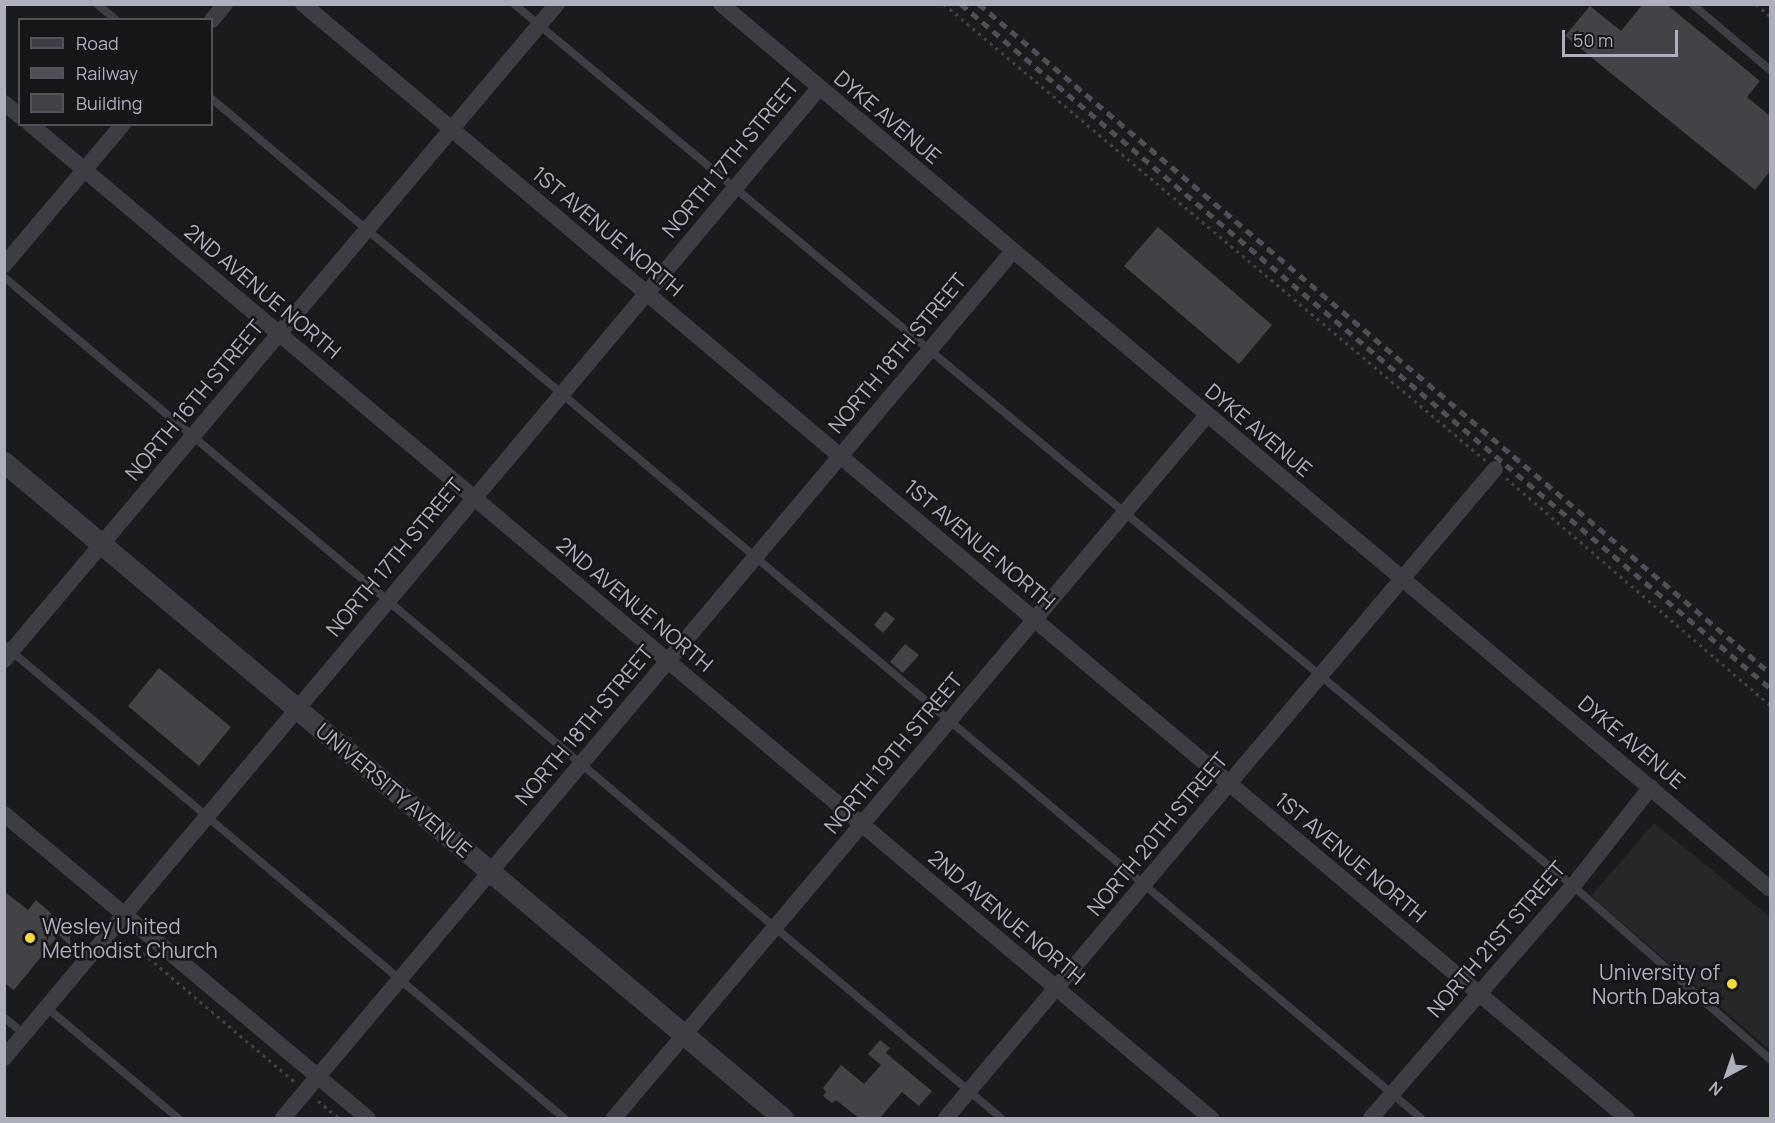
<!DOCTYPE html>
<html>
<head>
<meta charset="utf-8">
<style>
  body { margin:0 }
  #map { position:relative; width:1775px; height:1123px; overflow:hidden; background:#1b1b1d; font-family:Manrope,sans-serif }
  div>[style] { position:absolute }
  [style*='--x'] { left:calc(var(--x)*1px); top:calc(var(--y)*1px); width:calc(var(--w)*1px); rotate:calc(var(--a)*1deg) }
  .built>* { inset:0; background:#27272a }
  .building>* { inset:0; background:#424347 }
  .path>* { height:3px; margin-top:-1.5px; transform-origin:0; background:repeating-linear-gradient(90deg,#414249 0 3px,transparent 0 7.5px) }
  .service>* { height:8px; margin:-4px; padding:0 4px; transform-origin:4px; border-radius:4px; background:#3e3d44 }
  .minor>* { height:16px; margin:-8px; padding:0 8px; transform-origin:8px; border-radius:8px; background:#3e3d44 }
  .tertiary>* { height:21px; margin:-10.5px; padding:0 10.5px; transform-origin:10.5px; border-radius:10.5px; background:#3e3d44 }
  .rail>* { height:4.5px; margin-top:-2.25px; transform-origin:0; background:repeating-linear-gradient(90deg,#4e4f57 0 8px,transparent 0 14px) }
  .dots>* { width:16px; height:16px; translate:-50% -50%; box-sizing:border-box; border:3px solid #161618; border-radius:50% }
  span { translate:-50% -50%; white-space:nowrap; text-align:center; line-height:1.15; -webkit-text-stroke:5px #161618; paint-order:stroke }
  .street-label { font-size:21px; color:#adafbd }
  .poi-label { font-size:21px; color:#adafbd }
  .left { translate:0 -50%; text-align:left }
  .right { translate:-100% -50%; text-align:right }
  .frame { position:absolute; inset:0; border:6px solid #adafbd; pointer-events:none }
  .legend { position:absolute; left:18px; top:18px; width:195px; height:108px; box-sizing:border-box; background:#161618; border:2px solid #52535a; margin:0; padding:8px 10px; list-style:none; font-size:18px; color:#adafbd }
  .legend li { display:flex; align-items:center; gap:12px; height:30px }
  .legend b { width:30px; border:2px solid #52535a }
  .north { position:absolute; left:1697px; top:1045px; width:60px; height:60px; -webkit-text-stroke:4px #161618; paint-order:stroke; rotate:220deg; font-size:16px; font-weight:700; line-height:24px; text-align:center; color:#adafbd }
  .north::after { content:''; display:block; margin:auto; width:21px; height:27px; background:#adafbd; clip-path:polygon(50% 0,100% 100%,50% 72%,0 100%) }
  .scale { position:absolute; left:1562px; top:30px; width:116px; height:27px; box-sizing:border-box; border:3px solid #adafbd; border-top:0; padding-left:8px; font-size:18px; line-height:21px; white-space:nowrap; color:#adafbd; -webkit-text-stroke:4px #161618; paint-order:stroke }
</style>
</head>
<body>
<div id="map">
  <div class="built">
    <i style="clip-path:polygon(1654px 823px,1770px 917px,1770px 1050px,1591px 896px)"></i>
  </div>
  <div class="building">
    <i style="clip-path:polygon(1643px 4px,1666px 4px,1760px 81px,1747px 97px,1770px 116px,1770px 171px,1755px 190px,1565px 36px,1590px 6px,1621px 31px)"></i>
    <i style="clip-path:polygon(1158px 227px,1272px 325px,1239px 364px,1124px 266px)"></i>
    <i style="clip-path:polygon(885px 611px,895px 619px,883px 633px,874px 625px)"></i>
    <i style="clip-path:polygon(905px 644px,919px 655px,903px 673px,890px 662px)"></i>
    <i style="clip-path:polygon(159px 668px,231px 727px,199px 766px,128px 706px)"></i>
    <i style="clip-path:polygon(4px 891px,28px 910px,36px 900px,69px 929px,71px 947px,59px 935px,14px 990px,4px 983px)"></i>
    <i style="clip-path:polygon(880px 1040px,890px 1048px,886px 1053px,932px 1091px,919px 1106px,902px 1092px,879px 1119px,860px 1119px,836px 1100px,832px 1103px,823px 1096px,826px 1092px,823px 1088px,841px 1065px,864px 1084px,881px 1065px,868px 1054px)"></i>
  </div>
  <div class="path">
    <i style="--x:944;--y:4;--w:708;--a:40.13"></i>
    <i style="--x:1756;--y:4;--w:18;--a:41"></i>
    <i style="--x:1506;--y:478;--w:348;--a:40.7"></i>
    <i style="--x:137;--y:948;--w:206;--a:40.3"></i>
    <i style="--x:318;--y:1101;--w:27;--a:39"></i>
  </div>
  <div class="service">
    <i style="--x:97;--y:4;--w:25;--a:40"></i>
    <i style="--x:514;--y:4;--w:1378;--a:39.79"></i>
    <i style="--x:1573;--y:886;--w:262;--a:41.3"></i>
    <i style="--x:1692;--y:4;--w:102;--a:40.2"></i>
    <i style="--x:212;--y:99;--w:1581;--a:40.13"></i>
    <i style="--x:4;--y:277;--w:1304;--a:40.15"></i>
    <i style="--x:4;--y:645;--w:733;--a:40.19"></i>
    <i style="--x:46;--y:1007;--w:172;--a:40.1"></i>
    <i style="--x:5;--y:1018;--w:25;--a:40"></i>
  </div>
  <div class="minor">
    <i style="--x:303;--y:4;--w:1730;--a:40.08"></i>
    <i style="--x:721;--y:4;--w:1372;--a:40.15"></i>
    <i style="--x:212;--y:20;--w:21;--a:-51"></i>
    <i style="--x:4;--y:103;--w:21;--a:39"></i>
    <i style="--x:30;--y:124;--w:1544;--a:40.09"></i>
    <i style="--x:4;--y:265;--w:185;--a:-49.8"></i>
    <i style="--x:4;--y:660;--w:858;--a:-49.87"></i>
    <i style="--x:4;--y:814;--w:474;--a:39.9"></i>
    <i style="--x:4;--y:1058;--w:1267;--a:-49.96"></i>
    <i style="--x:283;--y:1118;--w:1133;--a:-49.9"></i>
    <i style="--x:614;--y:1118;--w:920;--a:-49.85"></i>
    <i style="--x:946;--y:1118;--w:850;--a:-49.77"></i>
    <i style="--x:1371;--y:1118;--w:308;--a:-49"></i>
    <i style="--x:1573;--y:886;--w:126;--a:-51.8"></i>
  </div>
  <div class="tertiary">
    <i style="--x:4;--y:462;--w:1018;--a:40.1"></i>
  </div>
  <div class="rail">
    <i style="--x:961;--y:4;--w:1059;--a:40.21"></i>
    <i style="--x:979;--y:4;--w:1036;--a:40.22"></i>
  </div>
  <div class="dots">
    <i style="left:30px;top:938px;background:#f8da38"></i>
    <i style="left:1732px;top:984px;background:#f8da38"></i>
  </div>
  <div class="street-label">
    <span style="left:888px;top:117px;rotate:40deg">DYKE AVENUE</span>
    <span style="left:730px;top:158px;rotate:-50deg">NORTH 17TH STREET</span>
    <span style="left:608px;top:231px;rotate:40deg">1ST AVENUE NORTH</span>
    <span style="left:263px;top:291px;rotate:40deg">2ND AVENUE NORTH</span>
    <span style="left:897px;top:353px;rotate:-50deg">NORTH 18TH STREET</span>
    <span style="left:194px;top:400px;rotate:-50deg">NORTH 16TH STREET</span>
    <span style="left:1259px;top:430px;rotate:40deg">DYKE AVENUE</span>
    <span style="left:980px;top:544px;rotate:40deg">1ST AVENUE NORTH</span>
    <span style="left:394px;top:557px;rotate:-50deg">NORTH 17TH STREET</span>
    <span style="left:635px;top:604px;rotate:40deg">2ND AVENUE NORTH</span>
    <span style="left:584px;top:725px;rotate:-50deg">NORTH 18TH STREET</span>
    <span style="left:1632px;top:742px;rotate:40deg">DYKE AVENUE</span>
    <span style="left:893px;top:753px;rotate:-50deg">NORTH 19TH STREET</span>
    <span style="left:394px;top:790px;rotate:40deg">UNIVERSITY AVENUE</span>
    <span style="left:1157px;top:834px;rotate:-50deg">NORTH 20TH STREET</span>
    <span style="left:1351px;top:857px;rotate:40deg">1ST AVENUE NORTH</span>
    <span style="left:1007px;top:917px;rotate:40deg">2ND AVENUE NORTH</span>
    <span style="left:1496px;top:939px;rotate:-49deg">NORTH 21ST STREET</span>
  </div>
  <div class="poi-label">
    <span class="left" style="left:42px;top:938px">Wesley United<br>Methodist Church</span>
    <span class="right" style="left:1720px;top:984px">University of<br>North Dakota</span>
  </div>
  <div class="frame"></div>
  <ul class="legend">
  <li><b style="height:8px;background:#3e3d44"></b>Road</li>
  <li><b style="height:8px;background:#4e4f57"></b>Railway</li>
  <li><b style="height:16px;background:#424347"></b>Building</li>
  </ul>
  <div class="north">N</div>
  <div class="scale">50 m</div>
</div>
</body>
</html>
